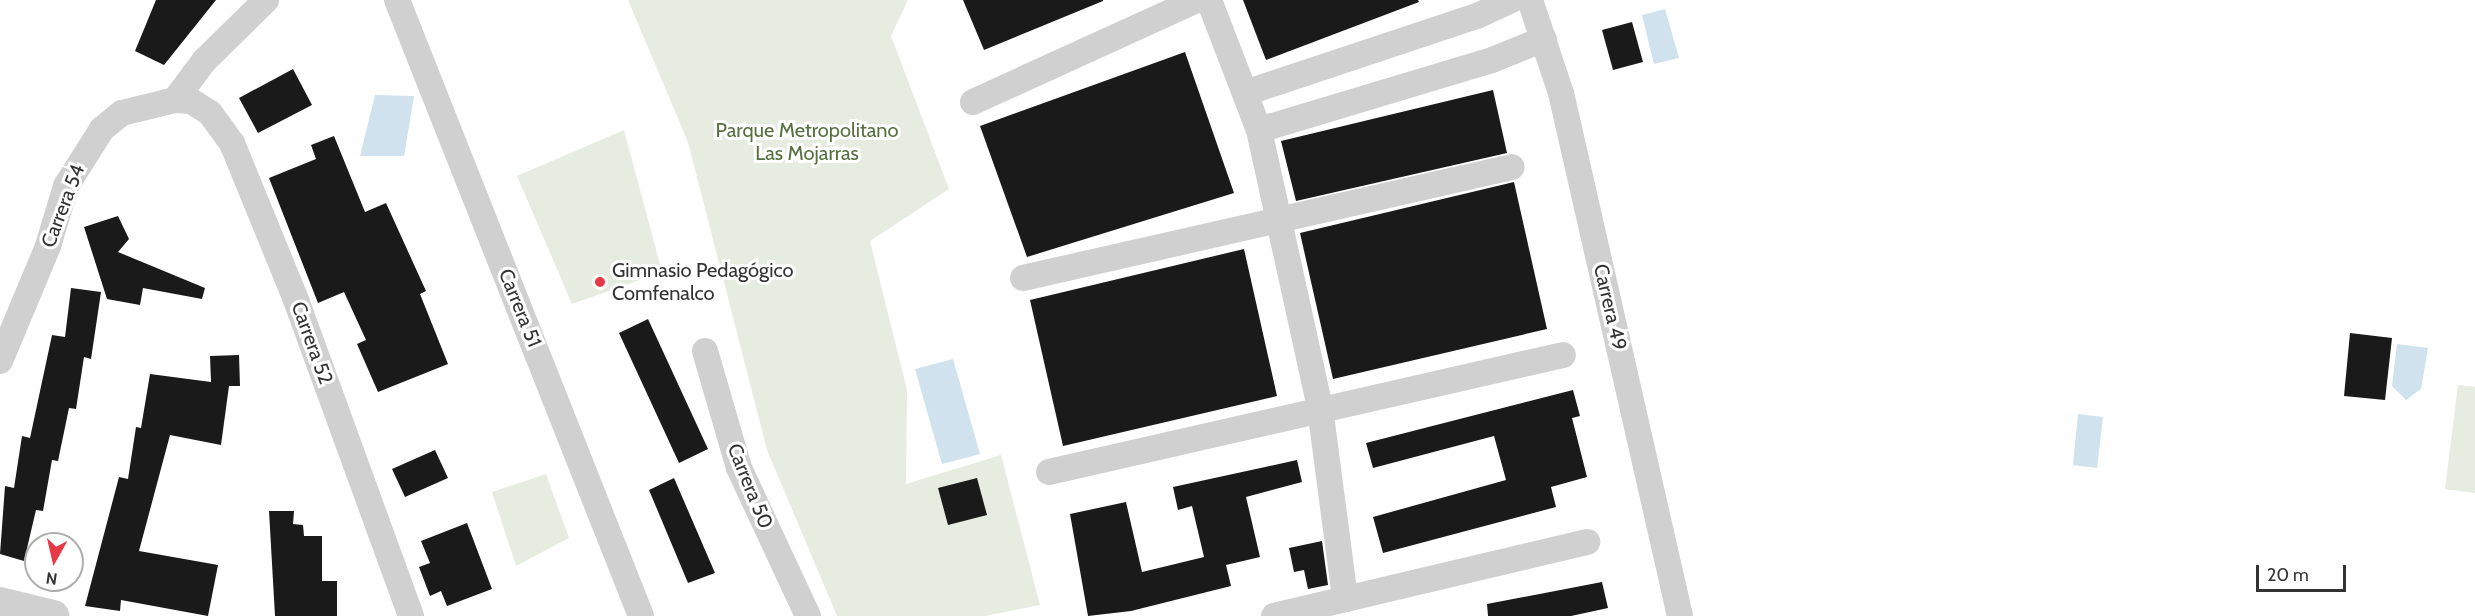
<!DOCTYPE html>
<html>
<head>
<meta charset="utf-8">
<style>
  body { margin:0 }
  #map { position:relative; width:2475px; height:616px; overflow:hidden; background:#fff; font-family:Cabin,sans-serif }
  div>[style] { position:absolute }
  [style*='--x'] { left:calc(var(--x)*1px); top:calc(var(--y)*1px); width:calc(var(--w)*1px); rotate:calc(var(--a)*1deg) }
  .green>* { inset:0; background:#e6ecdf }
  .water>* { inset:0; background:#cfe2ee }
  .building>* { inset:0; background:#1a1a1a }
  .minor>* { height:26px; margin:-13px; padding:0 13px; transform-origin:13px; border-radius:13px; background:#d0d0d0 }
  .tertiary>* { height:32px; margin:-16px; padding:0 16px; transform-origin:16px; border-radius:16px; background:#d0d0d0 }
  .dots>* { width:16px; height:16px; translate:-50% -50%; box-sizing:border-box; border:3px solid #fff; border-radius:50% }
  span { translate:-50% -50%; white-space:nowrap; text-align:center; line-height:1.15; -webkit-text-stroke:6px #fff; paint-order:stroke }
  .park-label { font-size:20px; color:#56703f }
  .street-label { font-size:20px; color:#333 }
  .poi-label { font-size:20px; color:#333 }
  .left { translate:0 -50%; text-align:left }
  .north { position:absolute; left:24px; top:532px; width:60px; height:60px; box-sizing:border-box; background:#fff; border:2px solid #adadad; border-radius:50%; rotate:188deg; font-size:16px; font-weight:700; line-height:24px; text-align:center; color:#333 }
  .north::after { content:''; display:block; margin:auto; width:21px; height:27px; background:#e63946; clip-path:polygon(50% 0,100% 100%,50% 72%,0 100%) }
  .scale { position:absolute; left:2256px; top:565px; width:90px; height:27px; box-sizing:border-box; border:3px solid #333; border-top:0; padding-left:8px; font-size:18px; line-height:21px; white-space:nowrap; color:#333; -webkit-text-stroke:4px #fff; paint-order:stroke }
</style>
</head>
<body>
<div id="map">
  <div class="green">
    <i style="clip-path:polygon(628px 0,908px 0,891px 36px,949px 189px,870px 241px,907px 390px,906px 484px,1001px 455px,1040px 605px,985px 616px,837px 616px,767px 450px,688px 142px)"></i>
    <i style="clip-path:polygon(624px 130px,662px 272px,572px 304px,517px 176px)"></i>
    <i style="clip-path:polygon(2458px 385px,2475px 387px,2475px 493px,2445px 489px)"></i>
    <i style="clip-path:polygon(546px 474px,569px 538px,516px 566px,492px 492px)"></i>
  </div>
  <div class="water">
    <i style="clip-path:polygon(1665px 9px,1679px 58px,1654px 64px,1642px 15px)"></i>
    <i style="clip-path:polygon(375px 95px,414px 96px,404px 156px,360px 156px)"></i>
    <i style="clip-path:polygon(2397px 344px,2428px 348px,2421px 389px,2406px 400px,2392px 386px)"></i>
    <i style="clip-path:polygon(953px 359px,980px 454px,942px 464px,915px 369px)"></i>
    <i style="clip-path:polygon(2078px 414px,2103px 417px,2097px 468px,2073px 465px)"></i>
  </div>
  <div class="building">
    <i style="clip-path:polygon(156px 0,216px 0,164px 65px,135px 51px)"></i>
    <i style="clip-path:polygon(963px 0,1103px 0,1103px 1px,984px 50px)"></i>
    <i style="clip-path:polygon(1243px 0,1418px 0,1419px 2px,1266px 60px)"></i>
    <i style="clip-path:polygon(1632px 22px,1643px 62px,1613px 70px,1602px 30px)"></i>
    <i style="clip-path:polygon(1185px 52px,1234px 193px,1027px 257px,980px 126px)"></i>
    <i style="clip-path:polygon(293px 69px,312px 105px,258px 133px,239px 98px)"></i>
    <i style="clip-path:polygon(1493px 90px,1507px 153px,1296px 201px,1281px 141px)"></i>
    <i style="clip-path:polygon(334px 136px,365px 212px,386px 203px,426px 291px,420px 294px,448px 364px,378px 392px,357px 344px,366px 340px,344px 292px,318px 303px,269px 178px,316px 159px,311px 145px)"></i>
    <i style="clip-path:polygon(1514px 182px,1547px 329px,1333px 379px,1300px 233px)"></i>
    <i style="clip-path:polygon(118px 216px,129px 239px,118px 252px,205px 288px,202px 299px,143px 288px,140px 305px,107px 299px,84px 227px)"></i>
    <i style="clip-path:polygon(1244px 249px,1277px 396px,1063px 446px,1030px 300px)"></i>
    <i style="clip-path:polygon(71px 288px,101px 292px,91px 359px,84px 357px,76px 409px,69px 408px,58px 461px,52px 460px,43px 511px,36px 510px,24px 561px,0 554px,5px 486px,14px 488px,22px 436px,30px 438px,52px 335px,65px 337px)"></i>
    <i style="clip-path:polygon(648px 319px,708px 449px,679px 463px,619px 333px)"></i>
    <i style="clip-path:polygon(2350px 333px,2392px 338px,2385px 400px,2344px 396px)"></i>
    <i style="clip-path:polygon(239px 355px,240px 386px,229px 386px,221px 445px,170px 435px,139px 551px,218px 565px,208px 616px,121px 600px,120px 611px,85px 606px,119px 477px,128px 479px,136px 427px,141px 428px,150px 374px,211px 382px,210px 356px)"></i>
    <i style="clip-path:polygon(1573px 390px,1580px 416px,1572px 418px,1587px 477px,1551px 487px,1556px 507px,1383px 553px,1373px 517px,1506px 480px,1494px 436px,1373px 468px,1366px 443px)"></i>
    <i style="clip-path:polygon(435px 450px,448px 478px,405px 497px,392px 469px)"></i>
    <i style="clip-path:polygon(1297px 460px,1302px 482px,1246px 497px,1260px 557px,1226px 565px,1231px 586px,1131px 611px,1088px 616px,1070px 514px,1126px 502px,1142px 572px,1167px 566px,1204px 557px,1192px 506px,1178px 510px,1173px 487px)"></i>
    <i style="clip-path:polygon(674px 478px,715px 573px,688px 583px,649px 490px)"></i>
    <i style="clip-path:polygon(977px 478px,987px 515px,948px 525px,938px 488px)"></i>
    <i style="clip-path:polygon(269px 511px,294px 511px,293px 524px,303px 525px,304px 536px,322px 536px,322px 581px,337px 581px,337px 616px,275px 616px)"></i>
    <i style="clip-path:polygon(467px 523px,492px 589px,447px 606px,441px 591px,430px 596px,419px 567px,430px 563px,421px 541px)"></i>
    <i style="clip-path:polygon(1322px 541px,1328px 585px,1308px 589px,1304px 570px,1294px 572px,1289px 548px)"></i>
    <i style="clip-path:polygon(1602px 582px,1608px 608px,1571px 616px,1488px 616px,1487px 604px)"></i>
  </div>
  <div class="minor">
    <i style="--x:397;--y:0;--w:663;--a:68.39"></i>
    <i style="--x:1209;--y:0;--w:139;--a:69"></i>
    <i style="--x:1259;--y:130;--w:285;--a:77.6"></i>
    <i style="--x:1320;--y:408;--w:193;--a:82.5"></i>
    <i style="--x:1530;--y:0;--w:98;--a:71.6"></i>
    <i style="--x:1561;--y:93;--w:536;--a:77.18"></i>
    <i style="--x:1245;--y:93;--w:244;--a:-18.4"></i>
    <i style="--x:1477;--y:16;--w:38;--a:-25"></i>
    <i style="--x:175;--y:100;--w:49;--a:-53.4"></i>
    <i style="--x:204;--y:61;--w:87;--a:-44.5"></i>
    <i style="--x:973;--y:102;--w:246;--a:-24.5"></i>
    <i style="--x:1259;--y:130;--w:243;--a:-16.7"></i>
    <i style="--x:1492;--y:60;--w:56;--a:-22"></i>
    <i style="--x:1023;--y:278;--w:501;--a:-12.79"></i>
    <i style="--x:705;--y:351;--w:122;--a:73.8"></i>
    <i style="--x:739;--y:468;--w:163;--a:65"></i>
    <i style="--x:0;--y:361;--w:125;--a:-67.3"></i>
    <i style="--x:48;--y:246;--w:63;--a:-73.3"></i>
    <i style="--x:66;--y:186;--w:67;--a:-57.7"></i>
    <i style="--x:102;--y:129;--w:26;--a:-39"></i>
    <i style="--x:122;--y:113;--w:55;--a:-13.8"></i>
    <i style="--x:175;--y:100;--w:16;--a:4"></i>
    <i style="--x:191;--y:101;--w:22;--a:32"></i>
    <i style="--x:210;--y:113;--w:37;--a:54"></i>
    <i style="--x:232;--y:143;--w:170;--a:67.8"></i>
    <i style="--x:296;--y:300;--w:336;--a:70"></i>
    <i style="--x:1049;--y:472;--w:527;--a:-12.82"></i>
    <i style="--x:1274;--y:616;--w:322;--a:-13.3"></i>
  </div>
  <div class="tertiary">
    <i style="--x:0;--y:603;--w:55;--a:13.8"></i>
  </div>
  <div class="dots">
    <i style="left:600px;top:282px;background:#e63946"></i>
  </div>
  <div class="park-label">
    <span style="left:807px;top:142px">Parque Metropolitano<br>Las Mojarras</span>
  </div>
  <div class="street-label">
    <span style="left:63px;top:206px;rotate:-69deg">Carrera 54</span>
    <span style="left:1610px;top:307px;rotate:77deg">Carrera 49</span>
    <span style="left:520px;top:308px;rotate:68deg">Carrera 51</span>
    <span style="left:312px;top:343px;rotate:70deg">Carrera 52</span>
    <span style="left:750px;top:486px;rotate:68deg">Carrera 50</span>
  </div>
  <div class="poi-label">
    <span class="left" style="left:612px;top:282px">Gimnasio Pedagógico<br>Comfenalco</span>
  </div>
  <div class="north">N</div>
  <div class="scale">20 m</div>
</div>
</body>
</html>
